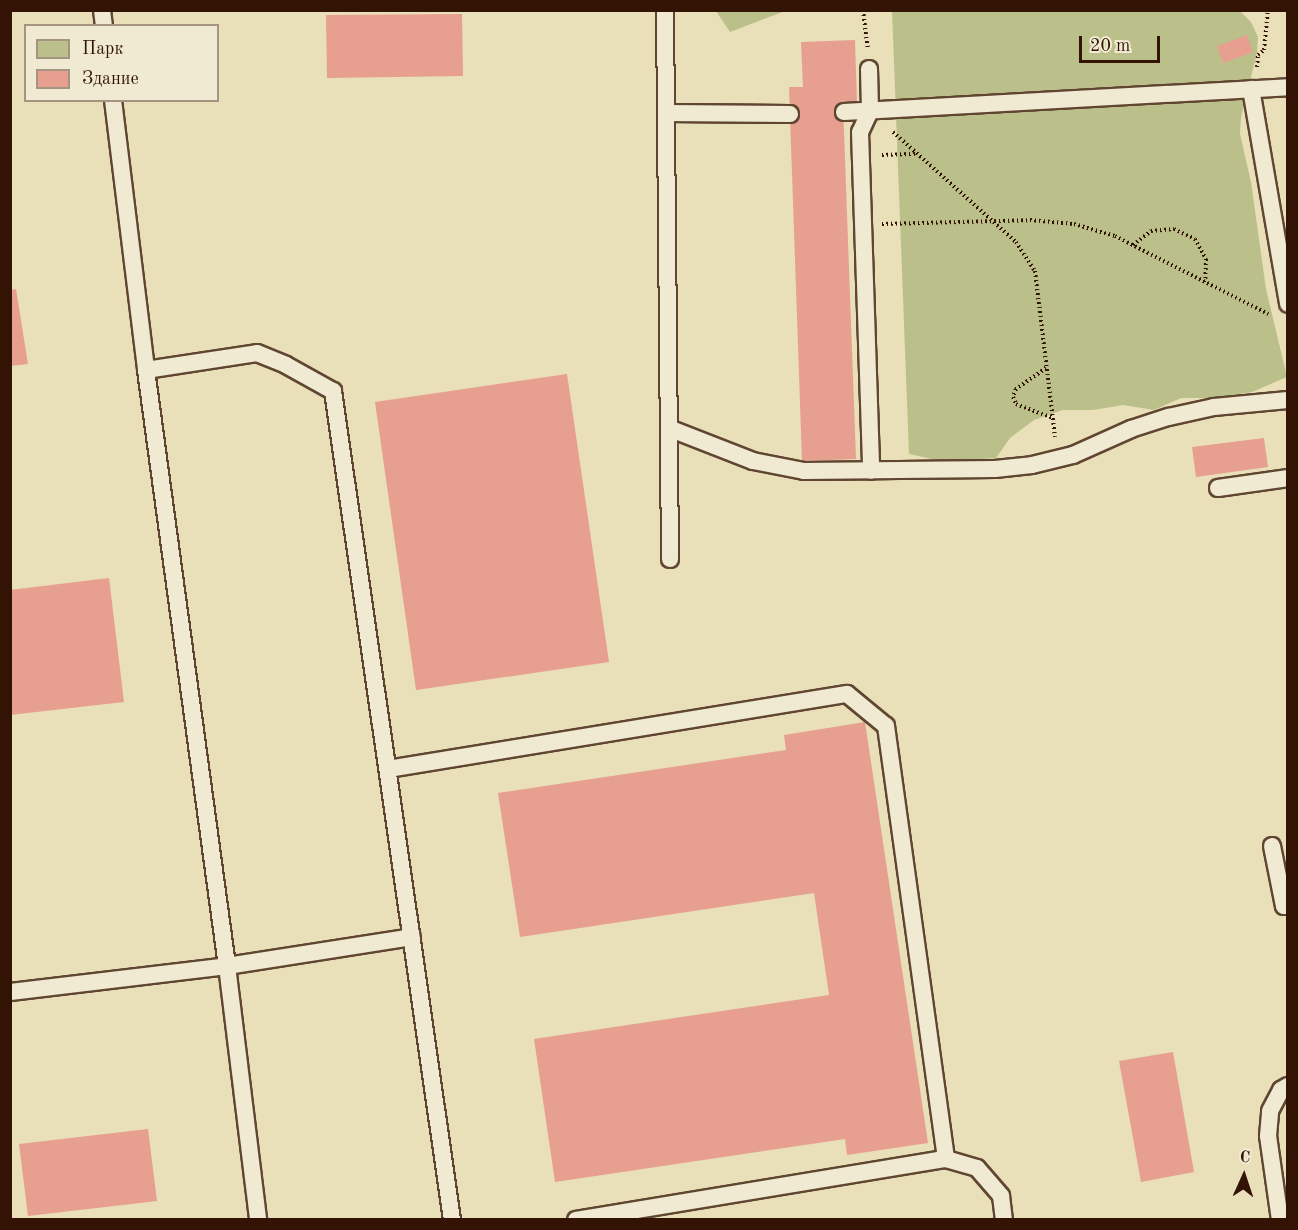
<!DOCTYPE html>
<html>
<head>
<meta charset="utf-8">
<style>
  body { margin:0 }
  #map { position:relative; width:1298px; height:1230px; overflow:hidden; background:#e9dfb9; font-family:"Old Standard TT",serif }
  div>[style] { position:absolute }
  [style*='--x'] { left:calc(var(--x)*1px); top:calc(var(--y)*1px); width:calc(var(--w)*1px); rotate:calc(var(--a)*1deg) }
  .green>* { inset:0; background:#bbc08b }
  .building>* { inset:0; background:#e79f8f }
  .path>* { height:4px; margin-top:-2px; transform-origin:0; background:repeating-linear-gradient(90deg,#321304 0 1.5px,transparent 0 4.5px) }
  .roads { filter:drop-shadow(2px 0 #604631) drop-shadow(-2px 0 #604631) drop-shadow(0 2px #604631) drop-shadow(0 -2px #604631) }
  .service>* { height:16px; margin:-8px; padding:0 8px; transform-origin:8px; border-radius:8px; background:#f1ead2 }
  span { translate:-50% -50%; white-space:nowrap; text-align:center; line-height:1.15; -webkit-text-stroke:6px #f1ead2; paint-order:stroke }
  .frame { position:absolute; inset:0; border:12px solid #321304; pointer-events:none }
  .legend { position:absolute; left:24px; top:24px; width:195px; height:78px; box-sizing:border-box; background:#f1ead2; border:2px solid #a59480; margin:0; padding:8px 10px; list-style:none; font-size:18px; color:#321304 }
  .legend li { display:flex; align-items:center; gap:12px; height:30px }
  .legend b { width:30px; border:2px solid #a59480 }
  .north { position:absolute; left:1214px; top:1146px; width:60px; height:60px; -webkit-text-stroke:4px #f1ead2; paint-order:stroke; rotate:3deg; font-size:16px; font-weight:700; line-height:24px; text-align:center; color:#321304 }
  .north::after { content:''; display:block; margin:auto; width:21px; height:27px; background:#321304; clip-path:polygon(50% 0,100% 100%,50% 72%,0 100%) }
  .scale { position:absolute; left:1079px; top:36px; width:81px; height:27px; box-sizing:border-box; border:3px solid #321304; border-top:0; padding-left:8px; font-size:18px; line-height:21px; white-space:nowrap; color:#321304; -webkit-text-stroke:4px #f1ead2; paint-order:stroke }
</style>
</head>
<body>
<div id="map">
  <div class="green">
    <i style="clip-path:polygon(788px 10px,730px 32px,716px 11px,716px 10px)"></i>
    <i style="clip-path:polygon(892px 11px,1240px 11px,1251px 22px,1258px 37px,1257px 53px,1241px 117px,1240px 134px,1251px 182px,1266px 289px,1287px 377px,1252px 392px,1212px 398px,1181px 398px,1154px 410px,1123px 405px,1093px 410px,1063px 410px,1034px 420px,1010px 438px,996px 458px,946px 462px,909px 454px)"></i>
  </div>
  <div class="building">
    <i style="clip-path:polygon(462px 14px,463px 76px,327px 78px,326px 15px)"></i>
    <i style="clip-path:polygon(1247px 35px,1253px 52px,1223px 63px,1217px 46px)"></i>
    <i style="clip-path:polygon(855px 40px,857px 104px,843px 104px,856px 459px,802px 461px,789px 87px,803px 87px,801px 42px)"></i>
    <i style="clip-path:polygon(16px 289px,28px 364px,10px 366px,10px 290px)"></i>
    <i style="clip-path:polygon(567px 374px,609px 662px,416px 690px,375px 402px)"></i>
    <i style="clip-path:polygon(1264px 438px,1268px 467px,1196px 477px,1192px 447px)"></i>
    <i style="clip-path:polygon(109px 578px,124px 702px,10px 715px,10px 590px)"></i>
    <i style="clip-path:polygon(865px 722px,928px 1143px,847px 1155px,845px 1139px,555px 1182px,534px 1039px,829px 995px,814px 893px,520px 937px,498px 793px,786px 750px,784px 735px)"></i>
    <i style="clip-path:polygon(1173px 1052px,1194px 1172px,1141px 1182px,1119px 1061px)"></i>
    <i style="clip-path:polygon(148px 1129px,157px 1201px,28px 1216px,19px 1144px)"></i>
  </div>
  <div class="path">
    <i style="--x:863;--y:10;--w:38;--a:83"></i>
    <i style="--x:1257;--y:67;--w:12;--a:-85"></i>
    <i style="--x:1258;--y:55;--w:8;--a:-40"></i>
    <i style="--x:1264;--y:50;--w:40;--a:-84.3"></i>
    <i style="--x:893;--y:132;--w:165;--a:41.8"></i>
    <i style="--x:1016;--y:242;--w:35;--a:57"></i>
    <i style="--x:1035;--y:271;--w:167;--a:83.1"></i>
    <i style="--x:882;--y:155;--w:35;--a:-2"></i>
    <i style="--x:882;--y:224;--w:148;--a:-1.5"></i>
    <i style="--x:1030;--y:220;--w:44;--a:5.2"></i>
    <i style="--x:1074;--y:224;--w:43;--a:16.3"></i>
    <i style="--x:1115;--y:236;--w:172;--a:27"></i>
    <i style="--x:1133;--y:245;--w:23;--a:-38"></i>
    <i style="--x:1151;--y:231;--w:23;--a:-5"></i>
    <i style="--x:1174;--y:229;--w:23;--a:25"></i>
    <i style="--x:1195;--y:239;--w:23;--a:61"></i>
    <i style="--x:1206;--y:259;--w:23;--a:92"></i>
    <i style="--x:1046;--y:368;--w:37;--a:145"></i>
    <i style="--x:1016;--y:389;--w:9;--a:111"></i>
    <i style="--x:1013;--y:397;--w:8;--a:67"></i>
    <i style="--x:1016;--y:404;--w:39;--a:21"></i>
  </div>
  <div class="roads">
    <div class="service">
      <i style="--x:102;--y:10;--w:16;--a:83"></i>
      <i style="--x:665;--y:10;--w:549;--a:89.48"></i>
      <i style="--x:869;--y:69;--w:42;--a:88.6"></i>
      <i style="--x:870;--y:111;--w:23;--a:115"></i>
      <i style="--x:860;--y:132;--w:339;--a:88.1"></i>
      <i style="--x:1251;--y:89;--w:218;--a:80.2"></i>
      <i style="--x:113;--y:100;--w:272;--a:83"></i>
      <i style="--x:146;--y:370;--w:601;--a:82.26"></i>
      <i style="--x:227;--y:966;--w:256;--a:83"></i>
      <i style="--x:844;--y:112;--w:445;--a:-3.2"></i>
      <i style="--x:666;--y:113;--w:124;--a:0.5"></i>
      <i style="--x:146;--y:370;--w:112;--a:-8.7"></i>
      <i style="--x:257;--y:353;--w:31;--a:22"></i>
      <i style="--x:286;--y:365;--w:54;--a:29"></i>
      <i style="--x:333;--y:391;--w:837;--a:81.83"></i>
      <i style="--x:671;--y:429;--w:88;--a:21.3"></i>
      <i style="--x:753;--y:461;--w:52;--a:11.1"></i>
      <i style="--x:804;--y:471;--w:191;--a:-0.6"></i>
      <i style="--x:995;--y:469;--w:37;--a:-6"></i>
      <i style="--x:1032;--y:465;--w:42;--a:-13.7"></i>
      <i style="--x:1073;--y:455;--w:64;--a:-24.1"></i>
      <i style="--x:1131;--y:429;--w:40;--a:-18"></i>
      <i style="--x:1169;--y:417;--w:46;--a:-12.5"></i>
      <i style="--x:1214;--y:407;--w:74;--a:-5.4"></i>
      <i style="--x:1218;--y:488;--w:71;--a:-8.1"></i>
      <i style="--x:388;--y:769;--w:465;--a:-9.3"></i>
      <i style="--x:847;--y:694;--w:50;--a:39.4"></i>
      <i style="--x:886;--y:726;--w:437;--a:82.1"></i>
      <i style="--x:1272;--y:846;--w:61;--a:78.7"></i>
      <i style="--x:1284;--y:906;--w:4;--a:0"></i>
      <i style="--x:10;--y:992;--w:219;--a:-6.8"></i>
      <i style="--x:227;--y:966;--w:187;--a:-8.9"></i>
      <i style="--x:576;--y:1220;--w:375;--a:-9.4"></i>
      <i style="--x:946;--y:1159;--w:32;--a:16"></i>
      <i style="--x:977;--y:1168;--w:37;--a:49"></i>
      <i style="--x:1001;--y:1196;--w:24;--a:83"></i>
      <i style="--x:1280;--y:1220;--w:85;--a:-98.1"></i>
      <i style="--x:1268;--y:1136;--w:25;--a:-85"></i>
      <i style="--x:1270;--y:1111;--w:24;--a:-62"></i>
      <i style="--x:1281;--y:1090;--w:8;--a:-30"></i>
    </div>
  </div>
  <div class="frame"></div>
  <ul class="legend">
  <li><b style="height:16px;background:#bbc08b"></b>Парк</li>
  <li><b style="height:16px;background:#e79f8f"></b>Здание</li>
  </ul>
  <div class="north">С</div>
  <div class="scale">20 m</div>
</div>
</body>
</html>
